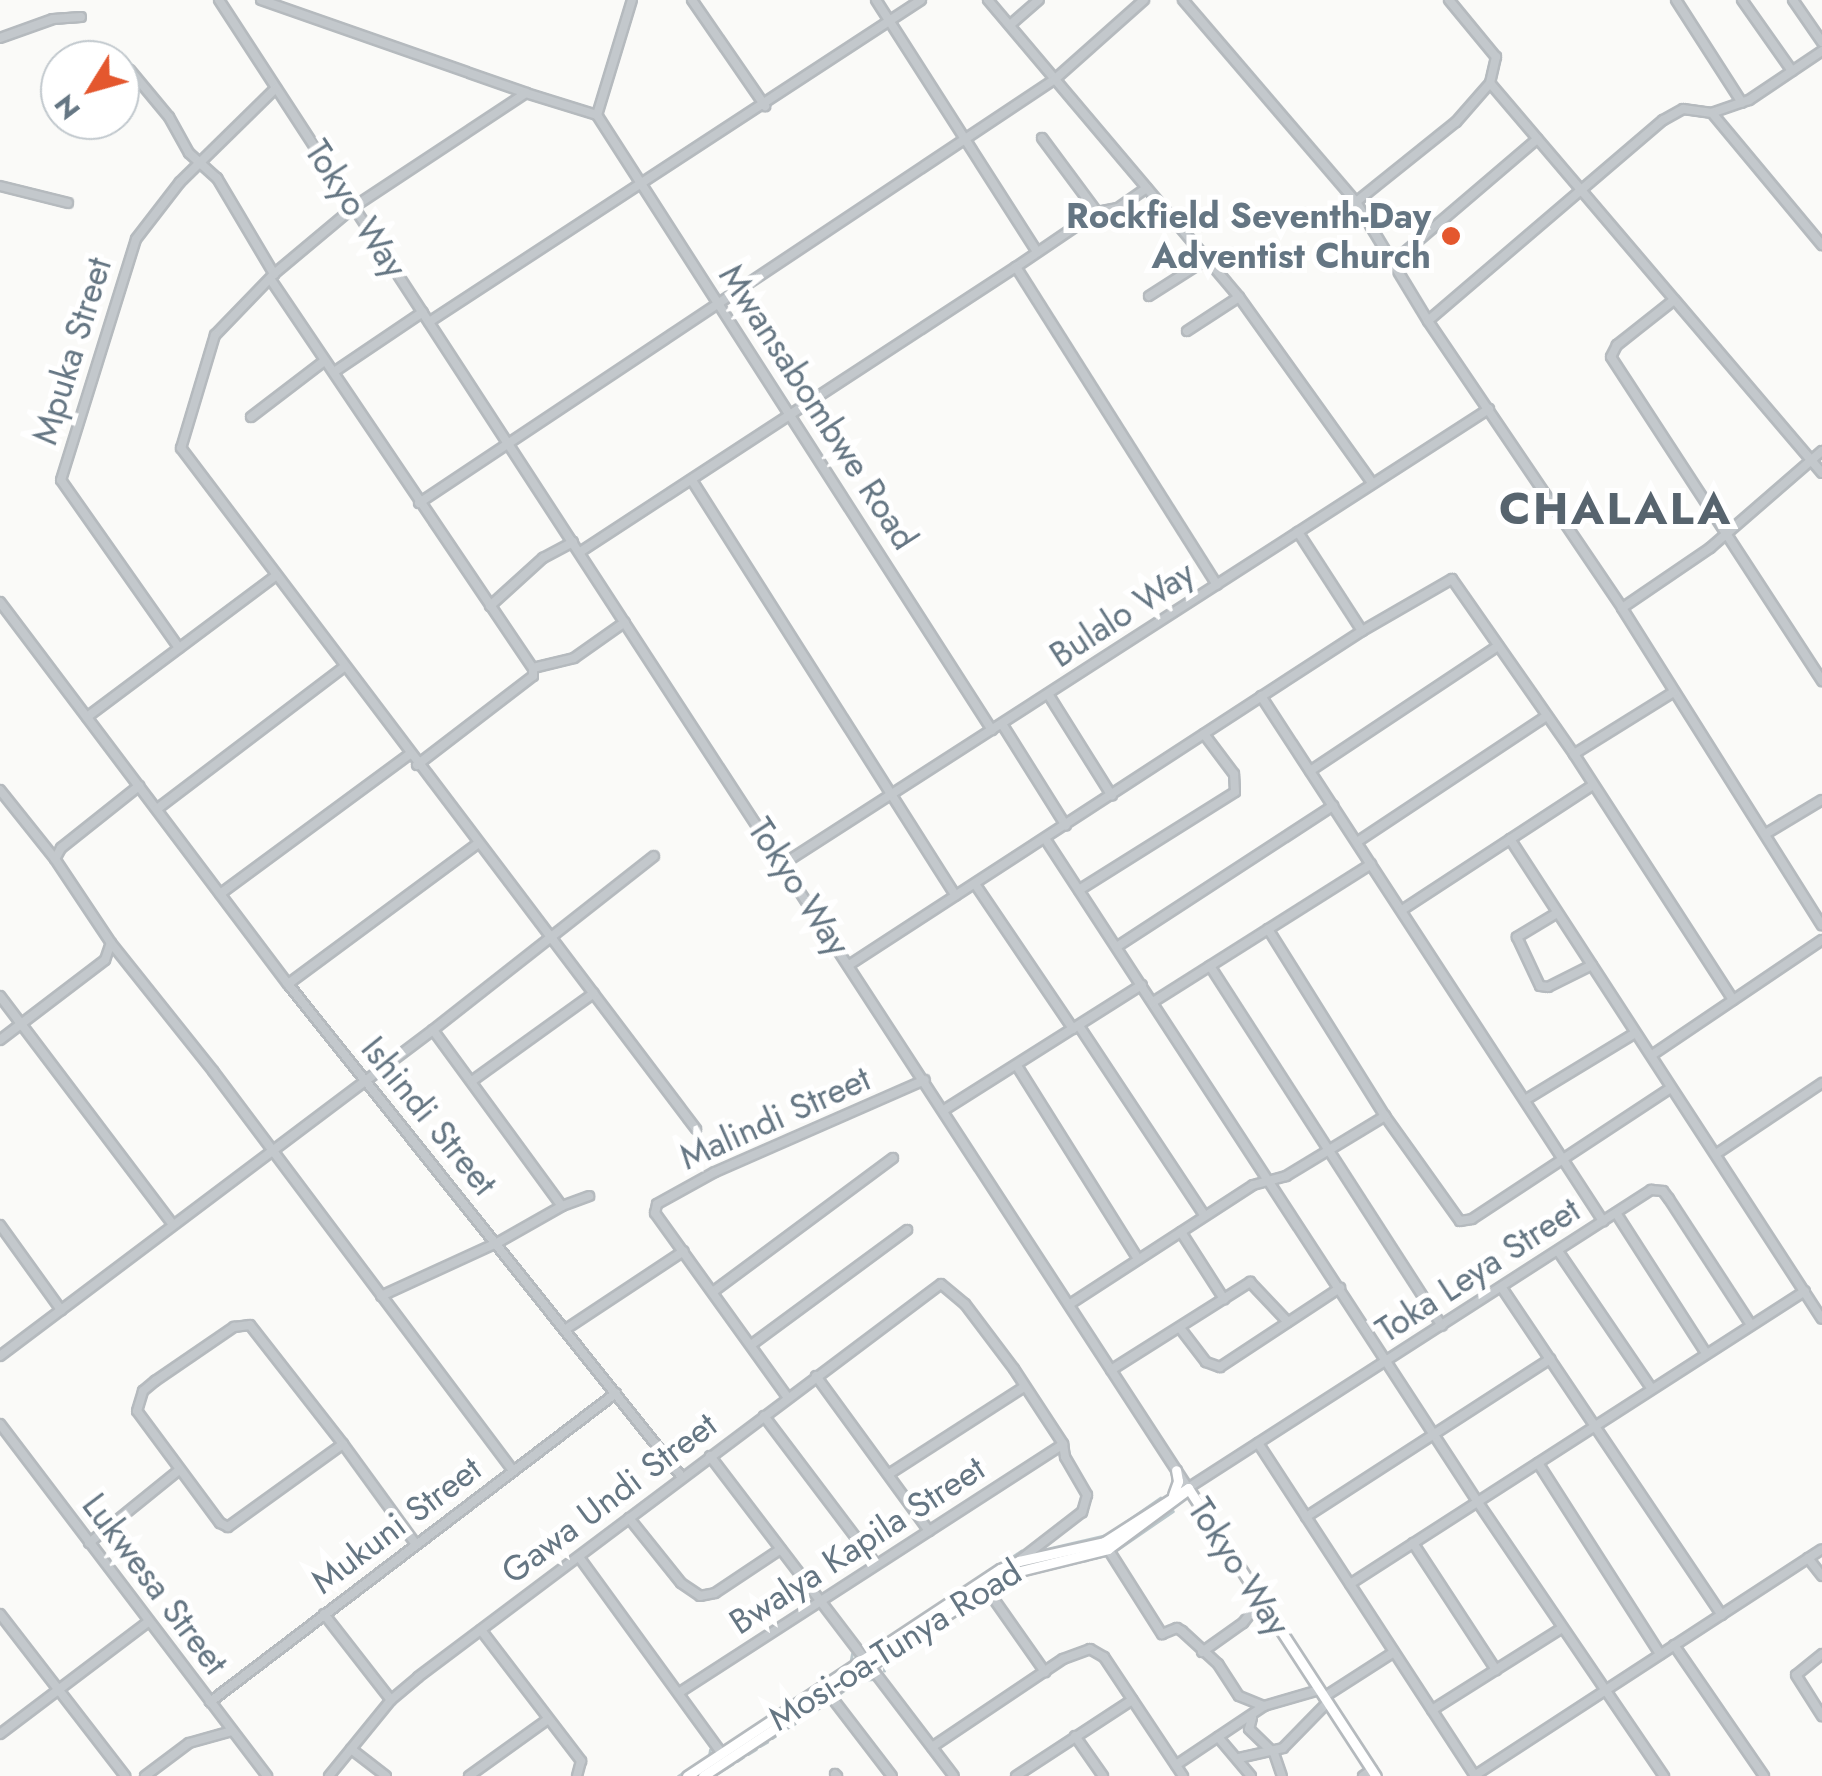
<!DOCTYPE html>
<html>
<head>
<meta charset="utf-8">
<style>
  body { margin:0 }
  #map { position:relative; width:1822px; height:1776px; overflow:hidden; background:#fafaf8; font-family:Jost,sans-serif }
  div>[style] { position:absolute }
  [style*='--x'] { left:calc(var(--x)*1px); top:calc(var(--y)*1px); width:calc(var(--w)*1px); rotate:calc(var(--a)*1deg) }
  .stream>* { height:2.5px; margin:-1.25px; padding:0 1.25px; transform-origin:1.25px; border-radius:1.25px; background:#bbc7cb }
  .roads { filter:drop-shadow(2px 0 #b5babe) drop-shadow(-2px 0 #b5babe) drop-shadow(0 2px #b5babe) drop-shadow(0 -2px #b5babe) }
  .minor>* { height:8px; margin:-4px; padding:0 4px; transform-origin:4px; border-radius:4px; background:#c3c8cc }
  .major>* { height:9px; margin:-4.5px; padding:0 4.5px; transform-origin:4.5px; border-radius:4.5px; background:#fff }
  .dots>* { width:28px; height:28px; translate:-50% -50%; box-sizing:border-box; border:5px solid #fff; border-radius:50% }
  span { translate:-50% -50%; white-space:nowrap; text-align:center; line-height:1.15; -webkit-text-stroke:10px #fff; paint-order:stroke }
  .street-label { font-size:35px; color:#657683 }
  .poi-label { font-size:35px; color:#657683; font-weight:700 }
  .right { translate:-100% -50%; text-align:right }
  .district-label { font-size:45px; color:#57646e; font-weight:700; letter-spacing:2.5px }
  .north { position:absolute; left:40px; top:40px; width:100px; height:100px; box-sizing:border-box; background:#fff; border:2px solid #c1c8cd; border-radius:50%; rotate:233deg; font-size:28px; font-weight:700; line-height:40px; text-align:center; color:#657683 }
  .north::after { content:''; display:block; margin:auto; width:35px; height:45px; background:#e4572e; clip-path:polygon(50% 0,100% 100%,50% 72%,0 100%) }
</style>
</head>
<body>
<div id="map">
  <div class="stream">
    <i style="--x:1038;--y:1551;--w:71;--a:-13.1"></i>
    <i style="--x:1107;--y:1535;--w:65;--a:-34.9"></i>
    <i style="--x:1115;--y:1551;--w:70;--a:-34.6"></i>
    <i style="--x:1012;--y:1557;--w:11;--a:-34"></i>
    <i style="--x:1094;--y:1558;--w:11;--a:-15"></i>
    <i style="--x:1006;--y:1560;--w:3;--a:-45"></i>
    <i style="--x:1070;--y:1563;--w:17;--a:-10"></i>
    <i style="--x:959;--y:1591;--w:14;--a:-36"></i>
    <i style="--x:944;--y:1601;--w:12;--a:-35"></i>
    <i style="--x:940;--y:1625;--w:3;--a:-45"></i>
    <i style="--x:917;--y:1640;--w:22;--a:-32"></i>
    <i style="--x:905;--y:1648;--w:8;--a:-30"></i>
    <i style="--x:850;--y:1665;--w:11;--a:-80"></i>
    <i style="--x:884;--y:1671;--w:8;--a:-83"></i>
    <i style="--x:885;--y:1663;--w:17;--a:-36"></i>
    <i style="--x:860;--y:1680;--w:14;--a:-4"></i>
    <i style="--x:836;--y:1696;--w:22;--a:-36"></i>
    <i style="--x:816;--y:1710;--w:16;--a:-35"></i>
    <i style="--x:806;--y:1717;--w:6;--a:-39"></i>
    <i style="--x:787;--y:1728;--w:16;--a:-30"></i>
    <i style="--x:772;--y:1738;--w:12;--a:-35"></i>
    <i style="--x:760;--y:1746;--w:8;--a:-30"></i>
    <i style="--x:748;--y:1754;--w:9;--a:-32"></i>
    <i style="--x:737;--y:1761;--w:7;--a:-34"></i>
    <i style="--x:716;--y:1774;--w:19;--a:-32"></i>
    <i style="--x:678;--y:1776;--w:37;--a:-33"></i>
    <i style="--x:709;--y:1756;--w:6;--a:-81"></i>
  </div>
  <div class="roads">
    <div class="minor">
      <i style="--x:219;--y:0;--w:1776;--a:56.93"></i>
      <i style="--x:1188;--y:1488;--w:551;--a:-32.77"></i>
      <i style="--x:1651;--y:1190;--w:12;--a:5"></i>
      <i style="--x:1663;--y:1191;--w:10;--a:53"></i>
      <i style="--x:1669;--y:1199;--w:150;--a:56.9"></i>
      <i style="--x:261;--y:0;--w:281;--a:19.3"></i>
      <i style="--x:692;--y:0;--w:129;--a:55.4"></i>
      <i style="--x:876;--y:0;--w:299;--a:57.4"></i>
      <i style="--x:988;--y:0;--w:389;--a:49.8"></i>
      <i style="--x:1239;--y:297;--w:229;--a:54.4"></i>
      <i style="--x:1183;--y:0;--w:266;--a:49.4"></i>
      <i style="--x:1356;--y:202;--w:139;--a:58.8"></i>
      <i style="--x:1676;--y:0;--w:122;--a:57.3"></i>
      <i style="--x:1742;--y:0;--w:87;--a:54.8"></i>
      <i style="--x:1793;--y:0;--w:51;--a:55.4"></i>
      <i style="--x:1010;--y:25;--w:38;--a:-41"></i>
      <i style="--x:0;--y:38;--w:56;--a:-19.7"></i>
      <i style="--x:53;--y:19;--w:28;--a:-4"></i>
      <i style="--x:1822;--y:51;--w:88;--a:146.1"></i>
      <i style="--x:1749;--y:100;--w:39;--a:161"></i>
      <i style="--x:1712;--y:113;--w:29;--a:-172"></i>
      <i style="--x:1683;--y:109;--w:23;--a:151"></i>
      <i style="--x:1663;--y:120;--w:309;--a:139.5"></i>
      <i style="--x:1428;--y:321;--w:346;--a:55.9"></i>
      <i style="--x:1622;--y:608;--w:375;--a:57.8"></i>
      <i style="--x:130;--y:70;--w:61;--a:50.3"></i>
      <i style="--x:169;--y:117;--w:41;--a:60.9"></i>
      <i style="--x:189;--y:153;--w:38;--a:42"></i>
      <i style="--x:217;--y:178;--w:112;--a:59.3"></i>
      <i style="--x:1490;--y:83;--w:512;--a:49.59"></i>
      <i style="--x:1712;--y:113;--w:172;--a:50.2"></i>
      <i style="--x:597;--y:115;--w:74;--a:-162.8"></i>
      <i style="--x:526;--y:93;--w:206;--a:146.5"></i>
      <i style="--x:354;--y:207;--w:104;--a:140.1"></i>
      <i style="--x:274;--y:274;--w:85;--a:134"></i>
      <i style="--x:215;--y:335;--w:118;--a:106.7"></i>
      <i style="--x:181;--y:448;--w:854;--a:52.9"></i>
      <i style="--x:597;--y:115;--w:731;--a:57.29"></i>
      <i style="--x:597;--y:115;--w:120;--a:-73.1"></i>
      <i style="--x:1042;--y:138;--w:92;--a:53.4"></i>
      <i style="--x:0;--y:186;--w:70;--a:14"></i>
      <i style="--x:1356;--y:202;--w:128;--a:-38.7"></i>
      <i style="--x:1456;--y:122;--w:52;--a:-48.9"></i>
      <i style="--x:1490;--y:83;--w:27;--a:-77"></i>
      <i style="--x:1496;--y:57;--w:74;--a:-129.5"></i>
      <i style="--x:1392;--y:263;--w:191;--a:-40.5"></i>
      <i style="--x:1016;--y:267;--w:98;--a:-34.2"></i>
      <i style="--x:1097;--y:212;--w:21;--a:-11"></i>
      <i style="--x:1118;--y:208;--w:35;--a:-35"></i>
      <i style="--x:271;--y:280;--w:468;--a:56"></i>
      <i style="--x:1149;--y:296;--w:69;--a:-32.5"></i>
      <i style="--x:1674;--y:300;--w:73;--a:141.7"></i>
      <i style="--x:1617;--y:345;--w:13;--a:117"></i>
      <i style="--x:1611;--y:357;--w:387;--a:56.9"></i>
      <i style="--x:429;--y:322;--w:588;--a:-33.2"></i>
      <i style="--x:1187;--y:331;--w:62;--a:-33.2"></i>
      <i style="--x:334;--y:372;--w:107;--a:-34"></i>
      <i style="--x:251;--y:417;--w:91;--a:-37.4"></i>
      <i style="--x:693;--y:482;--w:490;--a:57.6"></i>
      <i style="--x:419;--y:503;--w:764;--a:-33.69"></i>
      <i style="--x:1055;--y:79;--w:119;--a:-41.6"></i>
      <i style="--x:1298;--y:532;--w:118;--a:57.1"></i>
      <i style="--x:580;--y:552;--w:521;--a:-33.17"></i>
      <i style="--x:1016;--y:267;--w:376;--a:57.7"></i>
      <i style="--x:0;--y:602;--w:478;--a:53"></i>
      <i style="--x:288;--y:984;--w:630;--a:51.38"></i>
      <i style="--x:490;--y:606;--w:72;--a:-42.2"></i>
      <i style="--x:543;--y:558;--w:34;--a:-28"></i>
      <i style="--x:1622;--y:608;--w:107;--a:-34.3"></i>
      <i style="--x:1710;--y:548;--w:148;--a:-40.9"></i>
      <i style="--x:179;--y:648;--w:205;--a:-125.1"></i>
      <i style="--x:61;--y:480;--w:252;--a:-72.7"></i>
      <i style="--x:136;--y:239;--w:72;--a:-52.3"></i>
      <i style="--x:180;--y:182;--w:134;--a:-44.4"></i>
      <i style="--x:533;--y:668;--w:42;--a:-13.7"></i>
      <i style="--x:574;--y:658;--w:62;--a:-35.2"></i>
      <i style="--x:1048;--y:694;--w:120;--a:57.9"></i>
      <i style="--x:1261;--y:696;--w:627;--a:56.92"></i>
      <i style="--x:87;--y:717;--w:234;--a:-36.8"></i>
      <i style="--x:1002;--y:724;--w:120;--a:57.9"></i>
      <i style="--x:1574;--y:754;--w:115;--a:-31.9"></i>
      <i style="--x:417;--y:765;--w:146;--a:-37.5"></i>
      <i style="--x:533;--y:676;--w:8;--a:-90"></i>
      <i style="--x:1310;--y:771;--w:226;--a:-33.6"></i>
      <i style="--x:0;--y:790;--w:88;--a:51.4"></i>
      <i style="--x:55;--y:859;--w:101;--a:56.3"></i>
      <i style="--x:111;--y:943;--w:164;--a:51.4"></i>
      <i style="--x:213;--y:1071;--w:499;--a:53.1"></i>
      <i style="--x:157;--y:809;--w:235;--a:-37.2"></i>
      <i style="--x:1767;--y:833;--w:64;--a:-31"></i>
      <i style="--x:1510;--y:839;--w:572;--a:56.98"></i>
      <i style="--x:1046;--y:840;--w:789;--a:56.89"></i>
      <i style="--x:1477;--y:1501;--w:333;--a:55.8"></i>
      <i style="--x:1357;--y:842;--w:226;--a:-33.6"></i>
      <i style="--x:55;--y:859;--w:13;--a:-61"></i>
      <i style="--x:61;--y:848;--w:100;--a:-38.5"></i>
      <i style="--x:783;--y:864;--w:840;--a:-32.8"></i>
      <i style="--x:975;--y:884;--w:175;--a:55.9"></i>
      <i style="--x:1079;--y:890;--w:184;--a:-32.1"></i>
      <i style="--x:1235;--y:792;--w:18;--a:-93"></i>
      <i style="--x:1234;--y:774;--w:50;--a:-126.9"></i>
      <i style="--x:220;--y:894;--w:236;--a:-36.4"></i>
      <i style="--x:1402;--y:910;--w:228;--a:-33.2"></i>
      <i style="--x:1557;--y:913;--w:47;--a:149"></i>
      <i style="--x:1517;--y:937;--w:54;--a:64.9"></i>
      <i style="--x:1540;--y:986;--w:8;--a:7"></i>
      <i style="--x:1548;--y:987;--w:49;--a:-26.6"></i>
      <i style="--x:1268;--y:929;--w:221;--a:58"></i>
      <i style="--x:1385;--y:1116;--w:129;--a:54.5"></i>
      <i style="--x:1460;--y:1221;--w:12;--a:-9"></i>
      <i style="--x:1472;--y:1219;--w:236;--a:-33.4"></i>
      <i style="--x:1118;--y:946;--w:257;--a:-33.1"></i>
      <i style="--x:849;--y:965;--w:612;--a:-33.07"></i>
      <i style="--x:1362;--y:631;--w:104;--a:-30"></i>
      <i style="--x:1452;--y:579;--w:213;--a:55.1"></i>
      <i style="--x:1574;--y:754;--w:293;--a:57.1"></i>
      <i style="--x:1210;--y:966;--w:428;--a:57.2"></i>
      <i style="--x:288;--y:984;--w:235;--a:-36.5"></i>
      <i style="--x:0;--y:996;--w:287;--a:52.9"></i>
      <i style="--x:1153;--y:1002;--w:258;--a:-32.3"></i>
      <i style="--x:1079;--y:1026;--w:227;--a:56.5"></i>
      <i style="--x:433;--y:1030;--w:218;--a:53.8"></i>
      <i style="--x:562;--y:1206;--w:29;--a:-20"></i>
      <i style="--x:0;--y:1040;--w:132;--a:-37.3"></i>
      <i style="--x:105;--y:960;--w:18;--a:-71"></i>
      <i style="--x:1652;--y:1055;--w:205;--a:-34.1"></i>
      <i style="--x:1017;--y:1066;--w:228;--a:57.9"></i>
      <i style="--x:472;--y:1081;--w:150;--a:-35.8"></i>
      <i style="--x:1525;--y:1100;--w:129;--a:-31.3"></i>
      <i style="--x:944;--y:1110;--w:234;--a:-32.3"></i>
      <i style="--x:1716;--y:1154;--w:128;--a:-33.8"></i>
      <i style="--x:1616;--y:1213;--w:166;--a:57.3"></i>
      <i style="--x:0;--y:1225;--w:105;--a:54.3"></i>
      <i style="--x:1181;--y:1232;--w:80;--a:57.3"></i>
      <i style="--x:1558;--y:1251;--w:166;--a:55.8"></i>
      <i style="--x:1502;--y:1288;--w:394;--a:56.1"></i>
      <i style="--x:714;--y:1291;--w:223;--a:-36.6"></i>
      <i style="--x:381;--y:1296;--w:128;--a:-24.6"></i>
      <i style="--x:497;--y:1243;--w:75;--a:-29.6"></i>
      <i style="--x:1070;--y:1304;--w:218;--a:-33"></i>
      <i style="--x:1253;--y:1185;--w:34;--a:-15"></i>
      <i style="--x:1286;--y:1176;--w:116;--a:-31.2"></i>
      <i style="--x:1180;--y:1328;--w:43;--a:52.6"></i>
      <i style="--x:1206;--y:1362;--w:15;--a:20"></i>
      <i style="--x:1220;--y:1367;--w:144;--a:-33.4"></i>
      <i style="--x:566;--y:1329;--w:141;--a:-33.5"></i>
      <i style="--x:751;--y:1345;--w:194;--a:-36.4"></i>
      <i style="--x:0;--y:1356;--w:542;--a:-36.98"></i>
      <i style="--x:433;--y:1030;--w:281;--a:-38.2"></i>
      <i style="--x:1111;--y:1370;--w:165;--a:-32.3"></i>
      <i style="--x:1250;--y:1282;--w:55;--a:46.5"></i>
      <i style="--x:816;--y:1376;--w:192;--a:53.9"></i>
      <i style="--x:788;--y:1398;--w:228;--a:-125.7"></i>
      <i style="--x:655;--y:1213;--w:9;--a:-77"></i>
      <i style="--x:657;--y:1204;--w:66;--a:-28.9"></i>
      <i style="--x:715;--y:1172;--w:229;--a:-23.7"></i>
      <i style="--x:764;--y:1416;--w:186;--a:52.9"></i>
      <i style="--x:0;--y:1424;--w:442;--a:52.8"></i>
      <i style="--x:1258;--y:1443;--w:397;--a:56.9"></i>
      <i style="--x:343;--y:1444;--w:142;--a:144.2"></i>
      <i style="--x:228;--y:1527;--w:9;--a:-153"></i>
      <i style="--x:220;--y:1523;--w:139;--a:-126.5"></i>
      <i style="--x:137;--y:1411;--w:21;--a:-73"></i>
      <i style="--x:143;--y:1391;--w:16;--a:-40"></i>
      <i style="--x:155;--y:1381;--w:96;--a:-34.4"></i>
      <i style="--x:234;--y:1327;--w:16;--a:-7"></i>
      <i style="--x:250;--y:1325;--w:151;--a:52"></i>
      <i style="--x:343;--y:1444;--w:122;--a:54"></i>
      <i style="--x:710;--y:1456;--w:402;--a:52.7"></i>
      <i style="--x:1538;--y:1463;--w:227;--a:57.4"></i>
      <i style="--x:889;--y:1474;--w:161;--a:-32.8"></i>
      <i style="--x:1306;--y:1517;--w:291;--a:-32.9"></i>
      <i style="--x:629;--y:1518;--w:83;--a:51.3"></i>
      <i style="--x:681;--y:1583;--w:23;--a:34"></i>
      <i style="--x:700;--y:1596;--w:15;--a:-11"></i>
      <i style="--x:715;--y:1593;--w:79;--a:-33.7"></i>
      <i style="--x:89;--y:1543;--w:116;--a:-39"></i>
      <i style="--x:1413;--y:1543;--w:152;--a:56.8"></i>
      <i style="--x:1108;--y:1549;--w:101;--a:57.6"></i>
      <i style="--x:1162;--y:1634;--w:16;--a:-22"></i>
      <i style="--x:1177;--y:1628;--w:6;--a:31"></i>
      <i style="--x:1182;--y:1631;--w:49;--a:42.5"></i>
      <i style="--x:1218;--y:1664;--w:38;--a:57"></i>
      <i style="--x:1239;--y:1696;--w:27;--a:22"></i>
      <i style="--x:579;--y:1557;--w:245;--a:54"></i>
      <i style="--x:1808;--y:1558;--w:23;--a:52"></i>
      <i style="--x:1350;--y:1584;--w:541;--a:-32.78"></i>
      <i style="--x:986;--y:1588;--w:103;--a:54.9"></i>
      <i style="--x:0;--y:1614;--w:205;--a:52.3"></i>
      <i style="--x:324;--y:1614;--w:109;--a:52.1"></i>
      <i style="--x:481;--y:1630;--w:165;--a:52.6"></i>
      <i style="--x:581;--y:1761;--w:16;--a:105"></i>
      <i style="--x:1674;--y:1645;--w:159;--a:55.5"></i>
      <i style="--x:1202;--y:1652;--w:50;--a:-35.3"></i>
      <i style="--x:1243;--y:1623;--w:29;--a:-52"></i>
      <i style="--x:1822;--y:1654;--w:33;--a:141"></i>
      <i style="--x:1796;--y:1675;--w:49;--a:57.6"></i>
      <i style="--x:680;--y:1692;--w:456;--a:-32.9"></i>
      <i style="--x:829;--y:1694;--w:103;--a:52.5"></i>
      <i style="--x:1324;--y:1697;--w:83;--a:-32.7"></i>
      <i style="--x:210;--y:1702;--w:510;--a:-37.27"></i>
      <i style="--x:1432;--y:1710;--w:154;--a:-32.2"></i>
      <i style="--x:1252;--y:1718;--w:11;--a:105"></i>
      <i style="--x:1249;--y:1729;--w:35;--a:44"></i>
      <i style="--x:1274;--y:1753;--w:24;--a:71"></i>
      <i style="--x:0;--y:1734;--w:186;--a:-37.1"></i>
      <i style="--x:1075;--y:1736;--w:49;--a:55"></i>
      <i style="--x:1218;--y:1737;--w:51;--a:49.8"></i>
      <i style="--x:932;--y:1747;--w:158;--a:-33.9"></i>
      <i style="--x:1063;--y:1659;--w:29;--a:-20"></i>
      <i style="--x:1090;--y:1649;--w:16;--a:30"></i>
      <i style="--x:1104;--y:1657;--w:143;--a:56.4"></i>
      <i style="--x:351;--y:1749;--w:44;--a:37.6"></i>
      <i style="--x:1239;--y:1758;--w:45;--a:-12.8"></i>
      <i style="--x:1283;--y:1748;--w:64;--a:-45.6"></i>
      <i style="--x:1176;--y:1765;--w:106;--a:-33.8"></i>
      <i style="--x:1264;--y:1706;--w:57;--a:-16.2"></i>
      <i style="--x:835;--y:1774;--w:3;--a:45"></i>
      <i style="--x:145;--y:1776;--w:55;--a:-36.9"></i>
      <i style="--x:189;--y:1743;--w:45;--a:-15.6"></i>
      <i style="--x:329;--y:1776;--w:98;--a:-50.8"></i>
      <i style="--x:391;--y:1700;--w:35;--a:-40"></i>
      <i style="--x:418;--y:1677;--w:654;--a:-36.92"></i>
      <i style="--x:941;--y:1284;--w:31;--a:40"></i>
      <i style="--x:965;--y:1304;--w:81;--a:53"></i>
      <i style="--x:1014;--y:1369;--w:90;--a:56.8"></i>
      <i style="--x:1063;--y:1444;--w:13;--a:81"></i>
      <i style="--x:1065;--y:1457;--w:44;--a:59.9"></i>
      <i style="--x:1087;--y:1495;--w:18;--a:106"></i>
      <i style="--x:1082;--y:1512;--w:78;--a:142.3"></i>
      <i style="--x:469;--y:1776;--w:96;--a:-35.7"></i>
      <i style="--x:1016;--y:1776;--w:139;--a:-33.2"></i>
      <i style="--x:1363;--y:1776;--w:11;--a:-34"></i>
      <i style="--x:1474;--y:1776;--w:415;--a:-33.1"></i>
    </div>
    <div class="major">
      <i style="--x:1188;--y:1488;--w:344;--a:56.9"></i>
      <i style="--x:1173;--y:1495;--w:15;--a:-70"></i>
      <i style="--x:1178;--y:1481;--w:11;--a:-100"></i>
      <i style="--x:687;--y:1776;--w:375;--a:-33.5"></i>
      <i style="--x:1000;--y:1569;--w:21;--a:-23"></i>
      <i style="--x:1019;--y:1561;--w:87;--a:-12.6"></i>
      <i style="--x:1104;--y:1542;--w:100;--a:-32.7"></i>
      <i style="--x:703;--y:1776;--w:366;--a:-33.5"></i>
      <i style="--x:1008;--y:1574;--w:103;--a:-14"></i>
      <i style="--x:1108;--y:1549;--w:97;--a:-36.6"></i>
    </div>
  </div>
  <div class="dots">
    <i style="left:1451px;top:236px;background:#e4572e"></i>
  </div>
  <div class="street-label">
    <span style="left:356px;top:209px;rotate:57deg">Tokyo Way</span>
    <span style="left:72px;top:351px;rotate:-73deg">Mpuka Street</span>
    <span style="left:818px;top:407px;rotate:57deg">Mwansabombwe Road</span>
    <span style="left:1122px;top:614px;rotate:-33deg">Bulalo Way</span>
    <span style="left:799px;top:887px;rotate:57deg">Tokyo Way</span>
    <span style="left:429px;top:1116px;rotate:51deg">Ishindi Street</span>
    <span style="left:775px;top:1118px;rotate:-24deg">Malindi Street</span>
    <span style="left:1478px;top:1270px;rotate:-33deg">Toka Leya Street</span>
    <span style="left:609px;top:1498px;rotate:-37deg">Gawa Undi Street</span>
    <span style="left:396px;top:1525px;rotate:-37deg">Mukuni Street</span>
    <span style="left:857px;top:1545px;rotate:-33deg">Bwalya Kapila Street</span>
    <span style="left:1239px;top:1567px;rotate:57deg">Tokyo Way</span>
    <span style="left:155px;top:1584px;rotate:53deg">Lukwesa Street</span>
    <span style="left:895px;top:1645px;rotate:-32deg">Mosi-oa-Tunya Road</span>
  </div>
  <div class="poi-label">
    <span class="right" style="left:1431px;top:236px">Rockfield Seventh-Day<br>Adventist Church</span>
  </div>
  <div class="district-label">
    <span style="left:1616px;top:509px">CHALALA</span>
  </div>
  <div class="north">N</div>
</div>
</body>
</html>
